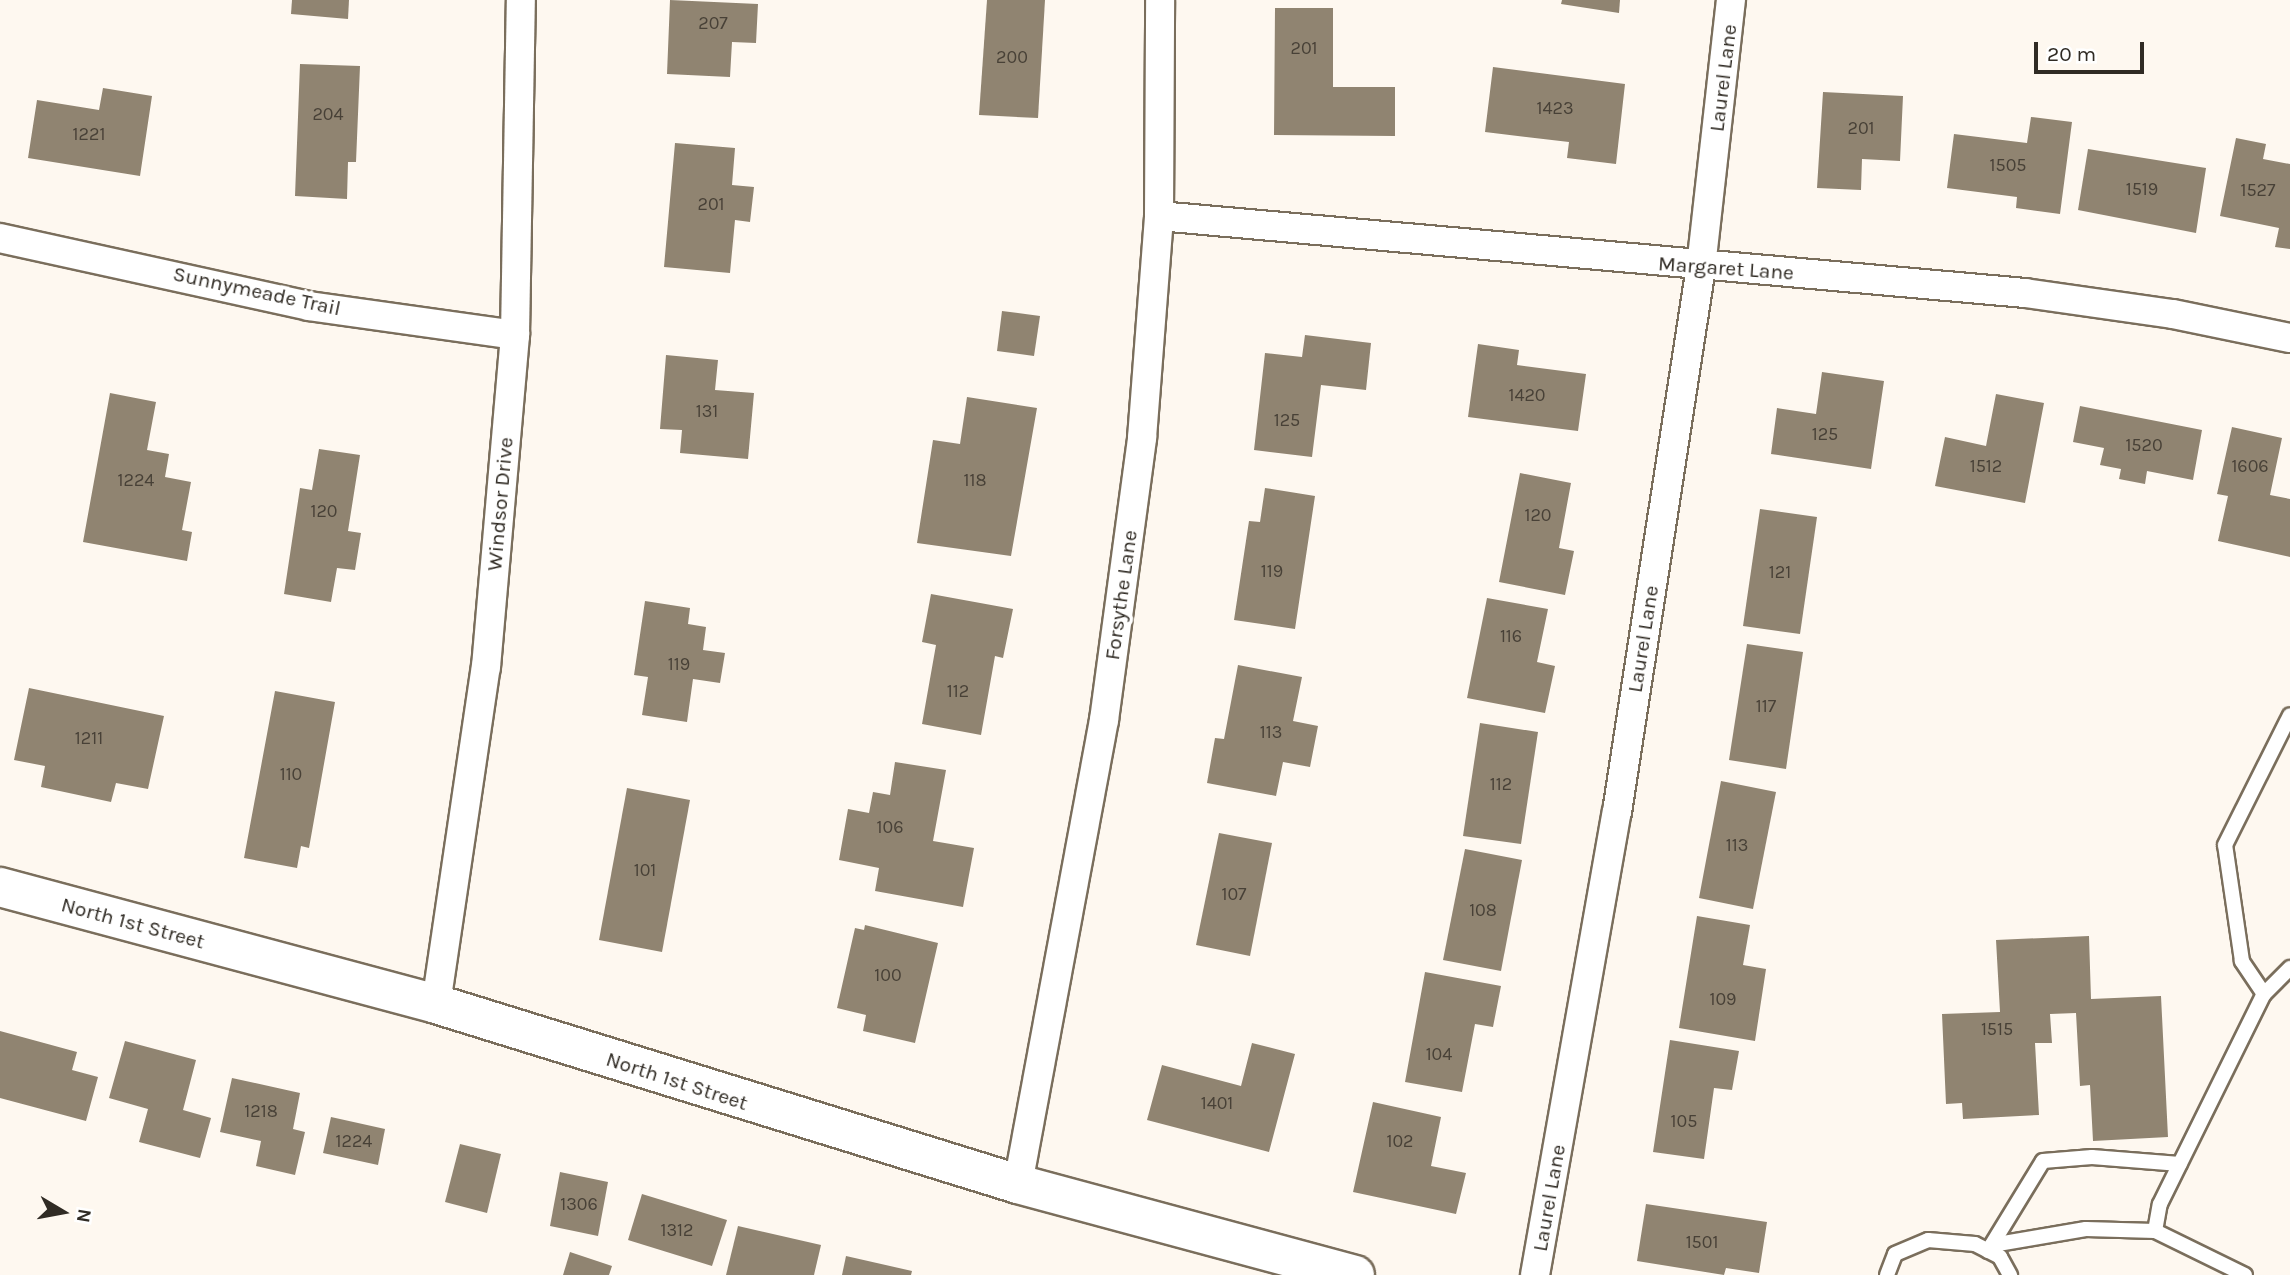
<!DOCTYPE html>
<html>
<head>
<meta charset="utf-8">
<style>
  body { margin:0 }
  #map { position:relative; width:2290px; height:1275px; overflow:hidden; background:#fef8f0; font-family:Karla,sans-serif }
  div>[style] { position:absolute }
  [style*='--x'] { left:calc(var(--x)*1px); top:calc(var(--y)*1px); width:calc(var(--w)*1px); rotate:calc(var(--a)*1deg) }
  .building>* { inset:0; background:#908471 }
  .roads { filter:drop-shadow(2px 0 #7a6e5c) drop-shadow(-2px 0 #7a6e5c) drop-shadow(0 2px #7a6e5c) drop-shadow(0 -2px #7a6e5c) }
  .lane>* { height:14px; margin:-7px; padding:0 7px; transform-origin:7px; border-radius:7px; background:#fff }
  .street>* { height:28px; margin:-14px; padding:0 14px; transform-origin:14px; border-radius:14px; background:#fff }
  .secondary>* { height:38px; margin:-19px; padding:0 19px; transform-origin:19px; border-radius:19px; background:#fff }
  span { translate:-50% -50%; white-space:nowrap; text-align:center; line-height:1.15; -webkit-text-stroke:7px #fff; paint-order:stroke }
  .number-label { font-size:18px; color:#484137 }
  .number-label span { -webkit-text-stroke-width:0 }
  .street-label { font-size:21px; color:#302b24 }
  .north { position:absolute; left:28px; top:1177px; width:70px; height:70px; -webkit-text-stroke:5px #fff; paint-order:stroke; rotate:100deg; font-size:19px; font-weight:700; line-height:28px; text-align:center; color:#302b24 }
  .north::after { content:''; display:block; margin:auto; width:24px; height:32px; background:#302b24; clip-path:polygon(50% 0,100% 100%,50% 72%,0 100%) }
  .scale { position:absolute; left:2034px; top:42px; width:110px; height:32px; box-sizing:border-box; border:4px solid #302b24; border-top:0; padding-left:9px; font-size:21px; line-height:24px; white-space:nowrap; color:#302b24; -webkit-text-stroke:5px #fff; paint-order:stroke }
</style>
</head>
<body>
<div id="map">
  <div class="building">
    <i style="clip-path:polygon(292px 0,349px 0,348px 19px,291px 14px)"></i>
    <i style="clip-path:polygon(670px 0,758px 4px,756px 43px,732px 42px,730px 77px,667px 74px)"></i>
    <i style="clip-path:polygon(987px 0,1045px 0,1038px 118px,979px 115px)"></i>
    <i style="clip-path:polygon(1562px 0,1620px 0,1619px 13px,1561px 4px)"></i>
    <i style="clip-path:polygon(1275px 8px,1333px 8px,1333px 87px,1395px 87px,1395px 136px,1274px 135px)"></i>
    <i style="clip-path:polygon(300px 64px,360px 66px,356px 162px,348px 162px,347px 199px,295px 196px)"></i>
    <i style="clip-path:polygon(1493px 67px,1625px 84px,1616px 164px,1567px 158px,1569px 142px,1485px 132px)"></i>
    <i style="clip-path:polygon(103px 88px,152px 96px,140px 176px,28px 158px,37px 100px,99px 110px)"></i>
    <i style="clip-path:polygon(1823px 92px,1903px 96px,1900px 161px,1862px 159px,1861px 190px,1817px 188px)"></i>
    <i style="clip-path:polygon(2031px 117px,2072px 122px,2060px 214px,2016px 208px,2017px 197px,1947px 188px,1954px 134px,2027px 143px)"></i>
    <i style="clip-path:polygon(2236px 138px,2266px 144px,2263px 159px,2290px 164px,2290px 249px,2275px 247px,2279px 228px,2220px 216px)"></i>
    <i style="clip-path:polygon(675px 143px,735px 148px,732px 185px,754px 187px,750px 222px,735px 220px,730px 273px,664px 267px)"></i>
    <i style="clip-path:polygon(2088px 149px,2206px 168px,2196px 233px,2078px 210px)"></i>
    <i style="clip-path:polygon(1002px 311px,1040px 316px,1034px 356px,997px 351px)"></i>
    <i style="clip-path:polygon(1305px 335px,1371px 343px,1366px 390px,1321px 385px,1312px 457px,1254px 450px,1265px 353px,1302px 357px)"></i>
    <i style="clip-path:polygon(1478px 344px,1519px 350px,1517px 365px,1586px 374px,1578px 431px,1468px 417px)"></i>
    <i style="clip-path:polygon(666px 355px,718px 360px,715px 390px,754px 393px,748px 459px,680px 453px,682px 430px,660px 429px)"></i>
    <i style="clip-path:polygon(1822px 372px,1884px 381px,1871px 469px,1771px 454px,1777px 408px,1816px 414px)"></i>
    <i style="clip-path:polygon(110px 393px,156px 402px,147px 450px,169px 454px,165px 477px,191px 482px,182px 530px,192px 532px,187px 561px,83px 542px)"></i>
    <i style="clip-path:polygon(1996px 394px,2044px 403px,2025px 503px,1935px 486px,1945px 437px,1986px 446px)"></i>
    <i style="clip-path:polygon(967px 397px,1037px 408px,1011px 556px,917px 543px,933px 440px,960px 444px)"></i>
    <i style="clip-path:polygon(2080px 406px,2202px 430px,2193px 480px,2147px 471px,2145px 484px,2119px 479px,2121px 469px,2100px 465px,2104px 448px,2073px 442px)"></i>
    <i style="clip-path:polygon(2232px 427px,2282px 438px,2270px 495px,2290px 499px,2290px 557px,2218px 541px,2228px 496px,2217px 494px)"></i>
    <i style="clip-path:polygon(319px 449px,360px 455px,348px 531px,361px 533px,355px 570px,337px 568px,331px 602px,284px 594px,300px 488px,312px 490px)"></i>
    <i style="clip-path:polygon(1520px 473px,1571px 483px,1559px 548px,1574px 551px,1565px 595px,1499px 582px)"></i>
    <i style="clip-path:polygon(1265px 488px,1315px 496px,1295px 629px,1234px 620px,1249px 521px,1260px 522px)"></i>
    <i style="clip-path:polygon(1760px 509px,1817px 517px,1800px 634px,1743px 626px)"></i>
    <i style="clip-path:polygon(931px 594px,1013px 609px,1003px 658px,995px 656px,981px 735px,922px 724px,936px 645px,922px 642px)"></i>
    <i style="clip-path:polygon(1487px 598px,1548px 609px,1537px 662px,1555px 666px,1545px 713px,1467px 698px)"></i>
    <i style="clip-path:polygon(645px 601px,690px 608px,688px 624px,706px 627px,703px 650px,725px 653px,720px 683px,693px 679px,687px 722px,642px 715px,648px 677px,634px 675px)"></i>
    <i style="clip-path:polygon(1747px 644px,1803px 652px,1786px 769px,1729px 760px)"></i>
    <i style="clip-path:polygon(1238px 665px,1302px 677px,1293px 721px,1318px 726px,1310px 767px,1283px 762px,1276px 796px,1207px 783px,1215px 738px,1224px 739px)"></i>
    <i style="clip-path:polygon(29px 688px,164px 716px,148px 789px,116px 783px,111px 802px,41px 787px,45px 766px,14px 760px)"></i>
    <i style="clip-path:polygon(275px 691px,335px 702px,309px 848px,301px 846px,297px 868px,244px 858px)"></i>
    <i style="clip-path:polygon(1480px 723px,1538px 732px,1521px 844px,1463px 836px)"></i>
    <i style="clip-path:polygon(895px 762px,946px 770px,933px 841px,974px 848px,963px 907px,875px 891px,879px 868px,839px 860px,848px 809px,869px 813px,873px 792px,890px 795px)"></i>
    <i style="clip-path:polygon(1721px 781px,1776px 792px,1753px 909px,1699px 898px)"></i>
    <i style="clip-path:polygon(627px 788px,690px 800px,662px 952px,599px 940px)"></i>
    <i style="clip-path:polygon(1219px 833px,1272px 843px,1250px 956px,1196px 945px)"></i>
    <i style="clip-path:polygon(1465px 849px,1522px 860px,1501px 971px,1443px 960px)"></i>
    <i style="clip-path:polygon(1697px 916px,1750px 925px,1743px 965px,1766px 969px,1755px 1041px,1679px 1028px)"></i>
    <i style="clip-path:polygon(865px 925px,938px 943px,915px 1043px,863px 1031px,866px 1015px,837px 1008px,855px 928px,864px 930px)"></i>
    <i style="clip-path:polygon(2089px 936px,2091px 999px,2161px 996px,2168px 1137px,2093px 1141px,2090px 1085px,2080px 1086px,2076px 1013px,2050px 1014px,2052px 1043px,2035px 1043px,2039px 1115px,1963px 1119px,1962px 1103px,1946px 1104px,1942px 1014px,2000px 1012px,1996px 940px)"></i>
    <i style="clip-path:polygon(1425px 972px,1501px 986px,1493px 1027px,1475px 1024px,1462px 1092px,1405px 1082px)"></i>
    <i style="clip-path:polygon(0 1031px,77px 1052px,72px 1070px,98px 1077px,86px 1121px,0 1098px)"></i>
    <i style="clip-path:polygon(1670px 1040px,1739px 1051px,1732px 1090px,1714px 1088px,1704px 1159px,1653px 1152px)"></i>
    <i style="clip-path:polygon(125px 1041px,196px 1060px,183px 1110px,211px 1118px,200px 1158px,139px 1142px,148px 1109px,109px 1098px)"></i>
    <i style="clip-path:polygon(1252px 1043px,1295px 1054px,1269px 1152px,1147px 1120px,1162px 1065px,1241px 1086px)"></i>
    <i style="clip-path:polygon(232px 1078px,300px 1093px,293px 1129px,305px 1132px,295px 1175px,256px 1166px,261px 1141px,220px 1132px)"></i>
    <i style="clip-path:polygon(1373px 1102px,1441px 1117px,1431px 1166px,1466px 1173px,1456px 1214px,1353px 1192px)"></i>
    <i style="clip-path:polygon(331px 1117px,385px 1129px,378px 1165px,323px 1153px)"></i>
    <i style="clip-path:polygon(460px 1144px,501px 1154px,487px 1213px,445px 1202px)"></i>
    <i style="clip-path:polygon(560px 1172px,608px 1182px,598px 1236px,550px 1226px)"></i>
    <i style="clip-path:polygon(642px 1194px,727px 1220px,712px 1266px,628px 1240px)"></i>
    <i style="clip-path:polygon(1646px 1204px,1767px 1222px,1759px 1273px,1726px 1268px,1724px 1275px,1637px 1261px)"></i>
    <i style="clip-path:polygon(738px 1226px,821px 1245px,814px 1275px,726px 1275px)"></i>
    <i style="clip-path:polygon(570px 1252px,612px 1266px,609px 1275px,563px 1275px)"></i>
    <i style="clip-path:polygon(846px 1256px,912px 1271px,911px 1275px,842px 1275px)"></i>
  </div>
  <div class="roads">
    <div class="lane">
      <i style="--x:2264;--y:994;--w:37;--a:-45"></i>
      <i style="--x:1992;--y:1245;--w:95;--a:-9.7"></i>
      <i style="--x:2086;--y:1229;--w:69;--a:1.7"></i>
      <i style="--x:1988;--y:1251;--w:105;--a:-58.6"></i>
      <i style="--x:2043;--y:1161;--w:49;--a:-4.7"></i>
      <i style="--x:2092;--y:1157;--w:88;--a:4.5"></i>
      <i style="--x:1887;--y:1275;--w:22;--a:-69"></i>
      <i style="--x:1895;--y:1254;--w:36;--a:-23"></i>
      <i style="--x:1928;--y:1240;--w:47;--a:4.9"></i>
      <i style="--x:1975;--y:1244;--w:28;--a:27"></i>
      <i style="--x:2000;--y:1257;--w:21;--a:61"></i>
      <i style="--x:2245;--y:1275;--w:100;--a:-153.9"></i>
      <i style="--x:2155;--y:1231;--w:27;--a:-80"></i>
      <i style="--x:2160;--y:1204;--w:234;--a:-63.7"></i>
      <i style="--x:2264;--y:994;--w:40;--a:-124"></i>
      <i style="--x:2242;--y:961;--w:117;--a:-98.3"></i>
      <i style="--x:2225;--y:845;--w:145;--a:-63.4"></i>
    </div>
    <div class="street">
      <i style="--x:1159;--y:216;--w:869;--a:5.08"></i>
      <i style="--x:2025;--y:293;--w:149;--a:8.1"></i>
      <i style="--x:2173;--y:314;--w:119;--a:11.6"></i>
      <i style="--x:0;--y:238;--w:316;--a:12.4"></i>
      <i style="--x:309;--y:306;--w:208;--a:8"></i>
      <i style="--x:436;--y:1004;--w:341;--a:-81.6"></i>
      <i style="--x:486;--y:667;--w:333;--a:-85"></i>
      <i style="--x:515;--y:335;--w:335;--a:-89"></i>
      <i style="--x:1018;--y:1184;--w:472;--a:-79.5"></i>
      <i style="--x:1104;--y:720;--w:285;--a:-82.3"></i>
      <i style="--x:1142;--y:438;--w:223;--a:-85.6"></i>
      <i style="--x:1159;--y:216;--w:216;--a:-89.7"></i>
      <i style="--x:1535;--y:1275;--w:470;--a:-80"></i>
      <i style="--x:1617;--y:812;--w:551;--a:-81.24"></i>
      <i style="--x:1701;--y:267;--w:269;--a:-83.6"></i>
    </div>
    <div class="secondary">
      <i style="--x:0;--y:887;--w:451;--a:15"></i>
      <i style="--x:436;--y:1004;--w:609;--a:17.19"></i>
      <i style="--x:1018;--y:1184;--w:349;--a:15.1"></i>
    </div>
  </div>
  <div class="number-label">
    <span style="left:713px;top:23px">207</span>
    <span style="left:1304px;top:48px">201</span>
    <span style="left:1012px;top:57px">200</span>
    <span style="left:1555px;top:108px">1423</span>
    <span style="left:328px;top:114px">204</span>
    <span style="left:1861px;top:128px">201</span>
    <span style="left:89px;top:134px">1221</span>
    <span style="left:2008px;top:165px">1505</span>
    <span style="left:2142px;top:189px">1519</span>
    <span style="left:2258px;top:190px">1527</span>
    <span style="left:711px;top:204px">201</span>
    <span style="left:1527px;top:395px">1420</span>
    <span style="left:707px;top:411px">131</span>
    <span style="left:1287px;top:420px">125</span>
    <span style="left:1825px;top:434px">125</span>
    <span style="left:2144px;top:445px">1520</span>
    <span style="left:1986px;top:466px">1512</span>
    <span style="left:2250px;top:466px">1606</span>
    <span style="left:136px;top:480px">1224</span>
    <span style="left:975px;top:480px">118</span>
    <span style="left:324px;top:511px">120</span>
    <span style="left:1538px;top:515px">120</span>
    <span style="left:1272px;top:571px">119</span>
    <span style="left:1780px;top:572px">121</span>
    <span style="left:1511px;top:636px">116</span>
    <span style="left:679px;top:664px">119</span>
    <span style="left:958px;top:691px">112</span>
    <span style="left:1766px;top:706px">117</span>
    <span style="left:1271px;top:732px">113</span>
    <span style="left:89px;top:738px">1211</span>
    <span style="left:291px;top:774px">110</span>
    <span style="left:1501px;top:784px">112</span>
    <span style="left:890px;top:827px">106</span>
    <span style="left:1737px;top:845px">113</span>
    <span style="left:645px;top:870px">101</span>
    <span style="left:1234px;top:894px">107</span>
    <span style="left:1483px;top:910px">108</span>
    <span style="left:888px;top:975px">100</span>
    <span style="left:1723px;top:999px">109</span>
    <span style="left:1997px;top:1029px">1515</span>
    <span style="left:1439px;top:1054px">104</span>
    <span style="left:1217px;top:1103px">1401</span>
    <span style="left:261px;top:1111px">1218</span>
    <span style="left:1684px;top:1121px">105</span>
    <span style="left:354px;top:1141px">1224</span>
    <span style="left:1400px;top:1141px">102</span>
    <span style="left:579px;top:1204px">1306</span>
    <span style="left:677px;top:1230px">1312</span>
    <span style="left:1702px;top:1242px">1501</span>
  </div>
  <div class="street-label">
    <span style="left:1723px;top:78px;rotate:-83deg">Laurel Lane</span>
    <span style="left:1726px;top:268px;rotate:4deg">Margaret Lane</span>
    <span style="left:257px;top:291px;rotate:12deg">Sunnymeade Trail</span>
    <span style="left:500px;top:504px;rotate:-85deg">Windsor Drive</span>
    <span style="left:1121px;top:595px;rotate:-82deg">Forsythe Lane</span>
    <span style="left:1643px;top:639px;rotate:-81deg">Laurel Lane</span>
    <span style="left:133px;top:923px;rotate:15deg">North 1st Street</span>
    <span style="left:677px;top:1081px;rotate:18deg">North 1st Street</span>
    <span style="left:1549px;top:1198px;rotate:-80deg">Laurel Lane</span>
  </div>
  <div class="north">N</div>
  <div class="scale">20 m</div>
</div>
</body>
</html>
